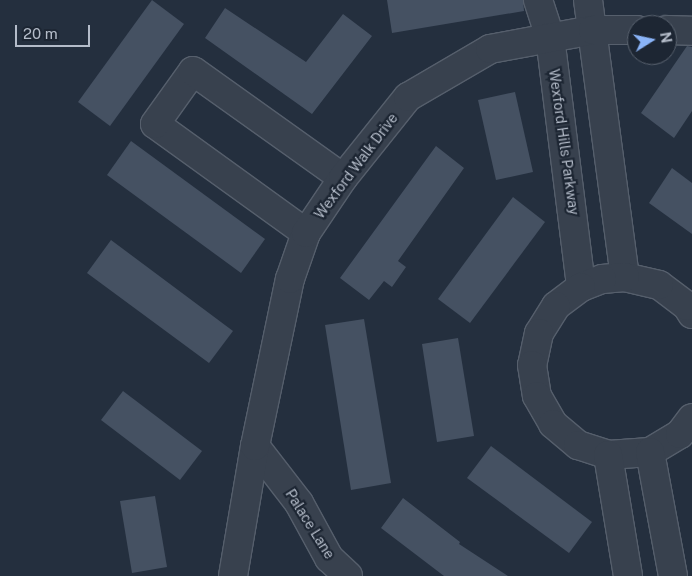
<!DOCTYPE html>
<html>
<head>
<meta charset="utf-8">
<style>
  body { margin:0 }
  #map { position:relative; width:692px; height:576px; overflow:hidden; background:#242f3e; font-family:"Public Sans",sans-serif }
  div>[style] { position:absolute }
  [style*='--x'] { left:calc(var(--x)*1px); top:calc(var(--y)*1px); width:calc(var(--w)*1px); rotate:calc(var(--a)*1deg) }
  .building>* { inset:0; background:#455162 }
  .roads { filter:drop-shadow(1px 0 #565f6c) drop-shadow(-1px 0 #565f6c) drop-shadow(0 1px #565f6c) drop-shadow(0 -1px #565f6c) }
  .minor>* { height:28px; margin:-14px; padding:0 14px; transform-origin:14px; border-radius:14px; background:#38414e }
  span { translate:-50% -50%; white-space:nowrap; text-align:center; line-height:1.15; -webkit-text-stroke:4.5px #1d2633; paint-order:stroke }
  .street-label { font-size:14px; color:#b4bcc9 }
  .north { position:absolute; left:627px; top:15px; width:50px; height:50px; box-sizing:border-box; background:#1d2633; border:1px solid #59626f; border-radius:50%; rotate:80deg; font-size:14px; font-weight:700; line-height:20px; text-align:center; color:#b4bcc9 }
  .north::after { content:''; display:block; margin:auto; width:18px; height:22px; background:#8ab4f8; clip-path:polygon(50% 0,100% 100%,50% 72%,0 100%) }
  .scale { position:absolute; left:15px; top:25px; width:75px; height:22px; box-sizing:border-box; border:2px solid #b4bcc9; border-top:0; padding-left:6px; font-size:15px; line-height:18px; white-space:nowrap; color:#b4bcc9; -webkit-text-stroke:4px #1d2633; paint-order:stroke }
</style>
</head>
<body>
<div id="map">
  <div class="building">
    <i style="clip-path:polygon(152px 0,184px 24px,110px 126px,78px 102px)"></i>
    <i style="clip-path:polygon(387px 0,523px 0,524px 11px,392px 33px)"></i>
    <i style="clip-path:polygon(225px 8px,306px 62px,343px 14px,372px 36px,312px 114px,205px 38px)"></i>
    <i style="clip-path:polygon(687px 46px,692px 47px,692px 111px,674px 138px,641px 113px)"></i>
    <i style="clip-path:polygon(515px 92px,533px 172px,496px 180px,478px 100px)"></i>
    <i style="clip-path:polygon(131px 141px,265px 239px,241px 273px,107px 175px)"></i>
    <i style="clip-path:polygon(436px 146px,464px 168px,398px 261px,406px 267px,392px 287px,384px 281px,369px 300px,340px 278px)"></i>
    <i style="clip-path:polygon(672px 168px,692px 183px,692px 234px,649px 203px)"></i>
    <i style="clip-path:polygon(513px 197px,545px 222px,470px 323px,438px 299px)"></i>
    <i style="clip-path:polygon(111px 240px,233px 331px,209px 363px,87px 273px)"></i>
    <i style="clip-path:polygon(364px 319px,391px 483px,351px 490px,325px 325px)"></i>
    <i style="clip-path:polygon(458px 338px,474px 436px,437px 442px,422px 344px)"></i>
    <i style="clip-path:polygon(123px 391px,202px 451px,180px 480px,101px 420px)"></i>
    <i style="clip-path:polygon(491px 446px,592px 522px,569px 553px,467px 478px)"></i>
    <i style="clip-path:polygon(155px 496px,167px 567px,132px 573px,120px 501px)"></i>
    <i style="clip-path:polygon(403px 498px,460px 542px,459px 544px,508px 576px,444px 576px,381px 528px)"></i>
  </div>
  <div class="roads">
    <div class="minor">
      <i style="--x:538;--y:0;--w:39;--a:72"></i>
      <i style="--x:550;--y:37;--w:252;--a:82.9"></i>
      <i style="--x:588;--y:0;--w:279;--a:82.4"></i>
      <i style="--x:667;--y:30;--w:25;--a:2"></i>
      <i style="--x:306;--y:233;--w:186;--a:-144.2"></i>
      <i style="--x:155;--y:124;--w:65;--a:-54.4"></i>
      <i style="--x:193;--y:71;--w:184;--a:35.5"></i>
      <i style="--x:692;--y:314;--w:9;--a:-122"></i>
      <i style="--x:687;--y:306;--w:35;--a:-143"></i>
      <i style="--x:659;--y:285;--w:35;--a:-167"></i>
      <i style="--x:625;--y:277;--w:23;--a:175"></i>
      <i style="--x:602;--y:279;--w:22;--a:159"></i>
      <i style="--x:581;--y:287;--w:31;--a:143"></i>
      <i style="--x:556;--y:306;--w:32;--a:122"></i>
      <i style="--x:539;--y:333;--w:33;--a:102"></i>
      <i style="--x:532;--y:365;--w:31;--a:81"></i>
      <i style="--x:537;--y:396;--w:32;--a:60"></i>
      <i style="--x:553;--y:424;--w:33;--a:40"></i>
      <i style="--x:578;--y:445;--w:32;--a:18"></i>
      <i style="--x:608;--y:455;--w:42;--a:-4.1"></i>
      <i style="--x:650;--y:452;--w:35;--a:-31"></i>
      <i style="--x:680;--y:434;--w:20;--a:-53"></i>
      <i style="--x:255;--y:446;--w:72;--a:52.3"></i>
      <i style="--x:299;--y:503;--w:63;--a:61.4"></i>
      <i style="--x:329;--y:558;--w:26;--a:43"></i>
      <i style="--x:650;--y:452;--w:126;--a:79.5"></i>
      <i style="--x:608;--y:455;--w:123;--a:80.6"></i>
      <i style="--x:233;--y:576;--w:132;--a:-80.4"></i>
      <i style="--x:255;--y:446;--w:171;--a:-78.2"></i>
      <i style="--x:290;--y:279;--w:49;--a:-70.8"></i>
      <i style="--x:306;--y:233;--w:66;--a:-56.1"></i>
      <i style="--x:343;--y:178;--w:104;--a:-51.3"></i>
      <i style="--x:408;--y:97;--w:95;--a:-30.3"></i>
      <i style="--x:490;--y:49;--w:105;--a:-10.5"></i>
      <i style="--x:593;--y:30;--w:44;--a:0"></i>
    </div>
  </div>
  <div class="street-label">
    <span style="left:564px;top:142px;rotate:82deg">Wexford Hills Parkway</span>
    <span style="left:356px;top:166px;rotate:-53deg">Wexford Walk Drive</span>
    <span style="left:310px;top:524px;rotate:58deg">Palace Lane</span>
  </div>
  <div class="north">N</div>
  <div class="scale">20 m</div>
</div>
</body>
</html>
